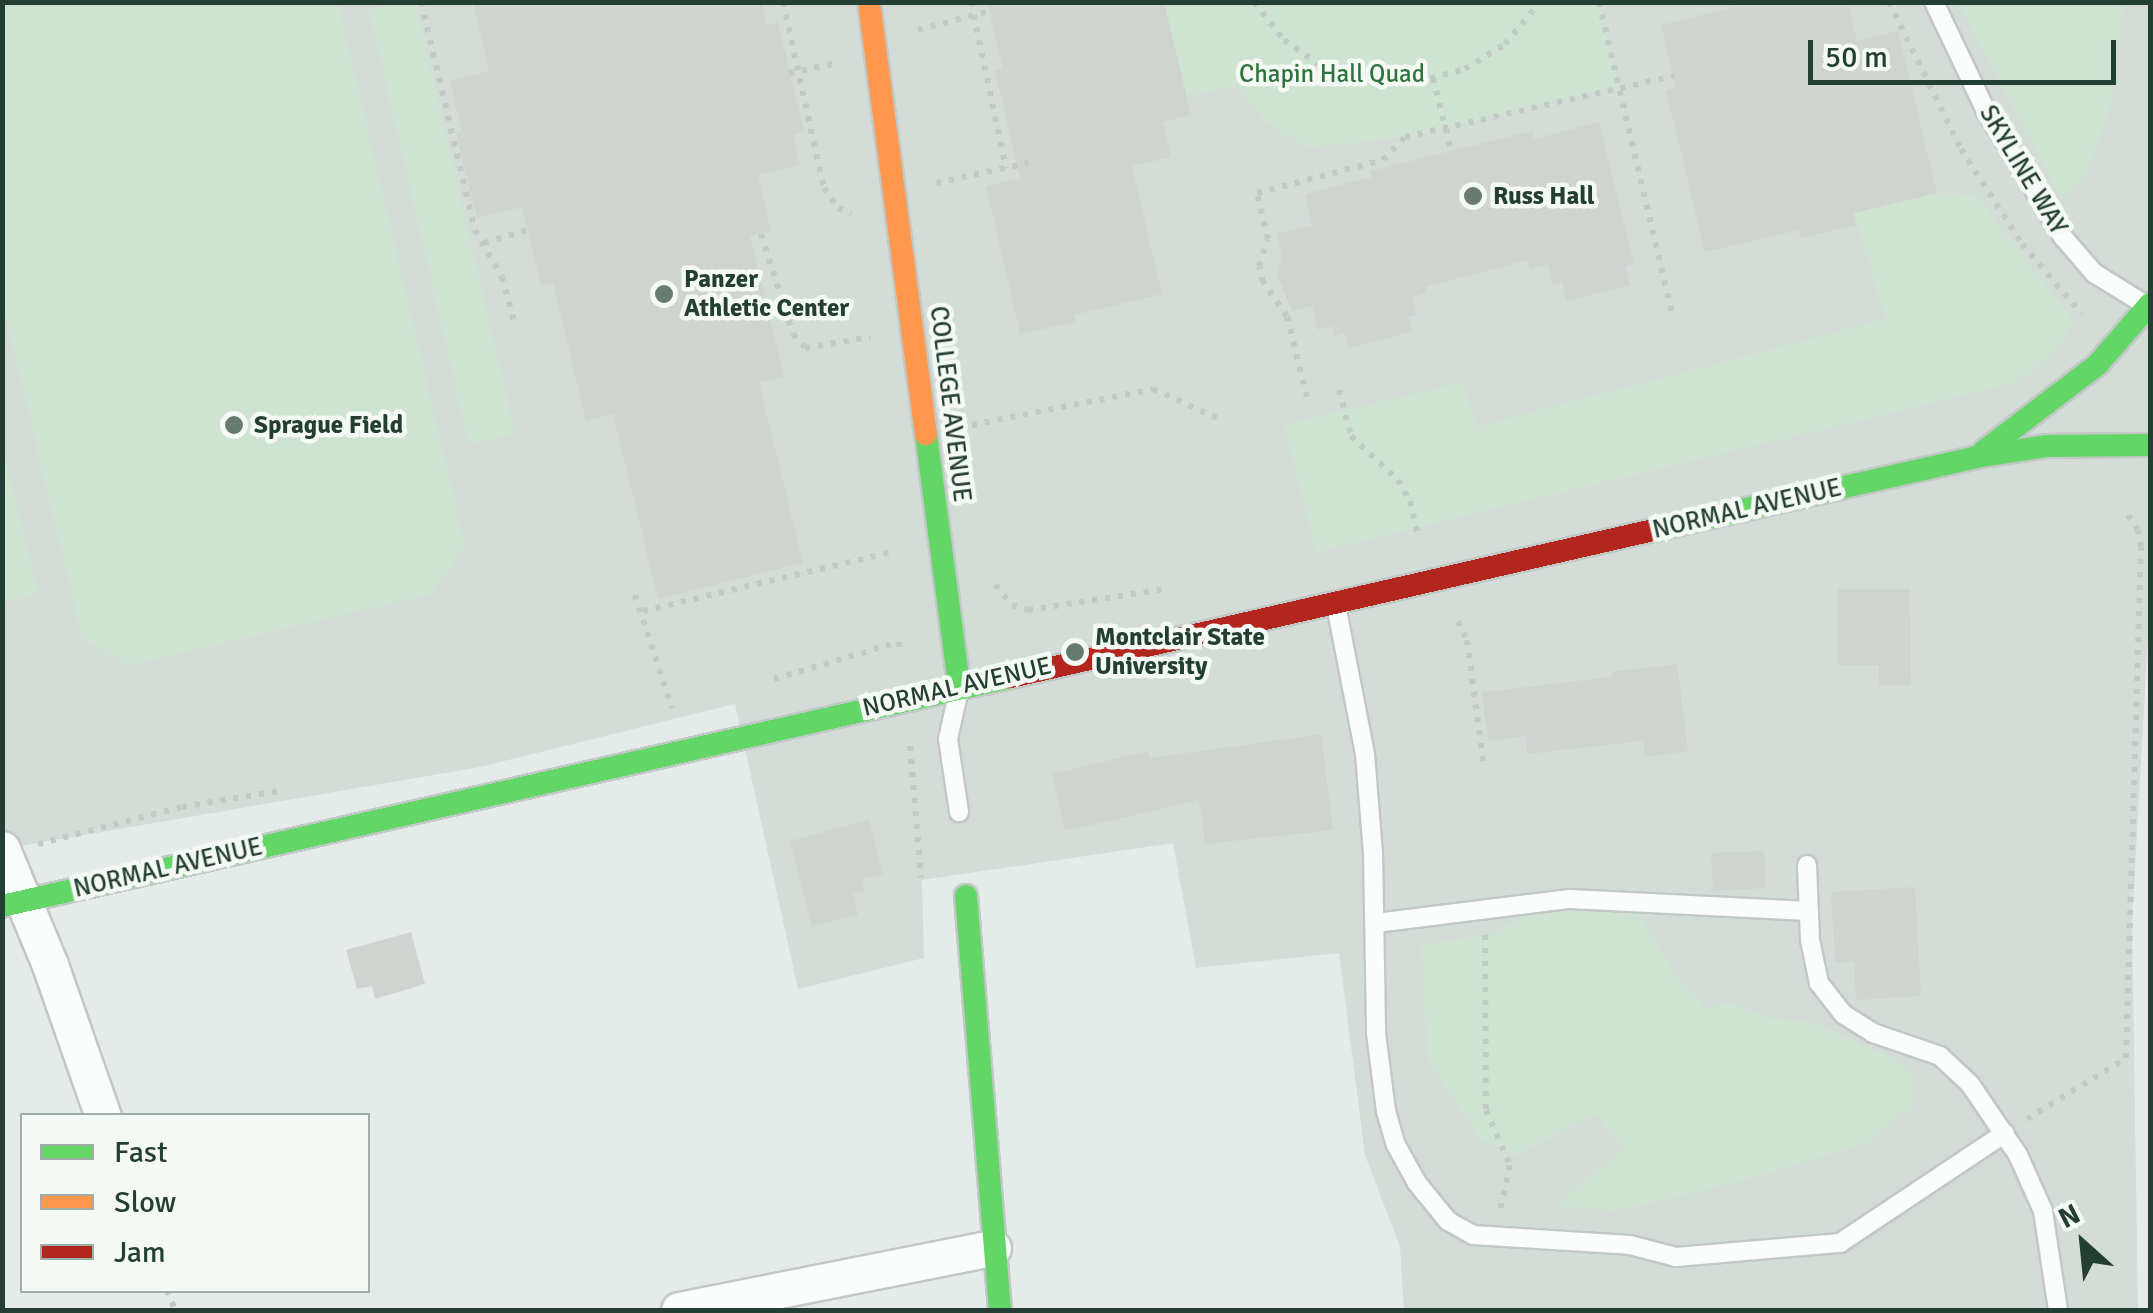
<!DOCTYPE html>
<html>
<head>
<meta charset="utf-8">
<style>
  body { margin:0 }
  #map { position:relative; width:2153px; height:1313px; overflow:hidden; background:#e5ebe8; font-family:Signika,sans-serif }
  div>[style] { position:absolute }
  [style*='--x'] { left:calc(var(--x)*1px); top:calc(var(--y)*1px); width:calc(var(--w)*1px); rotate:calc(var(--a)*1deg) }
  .built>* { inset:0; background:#d3dcd7 }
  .green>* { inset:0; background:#cfe3d2 }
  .building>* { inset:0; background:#cfd4d1 }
  .path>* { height:6px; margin-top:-3px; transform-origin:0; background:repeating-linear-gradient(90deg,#c2cac6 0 5px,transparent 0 13px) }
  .roads { filter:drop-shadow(2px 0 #c2c8c5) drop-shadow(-2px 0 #c2c8c5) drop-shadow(0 2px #c2c8c5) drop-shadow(0 -2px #c2c8c5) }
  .lane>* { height:18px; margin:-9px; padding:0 9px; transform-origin:9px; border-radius:9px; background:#fbfcfc }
  .street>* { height:35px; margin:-17.5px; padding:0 17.5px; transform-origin:17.5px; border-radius:17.5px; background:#fbfcfc }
  .fast>* { height:22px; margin:-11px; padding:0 11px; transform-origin:11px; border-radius:11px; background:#63d668 }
  .slow>* { height:22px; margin:-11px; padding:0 11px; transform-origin:11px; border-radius:11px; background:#ff974d }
  .jam>* { height:22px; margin:-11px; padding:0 11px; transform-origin:11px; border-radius:11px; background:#b3261e }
  .dots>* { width:28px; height:28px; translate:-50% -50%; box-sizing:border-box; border:5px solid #f4f9f5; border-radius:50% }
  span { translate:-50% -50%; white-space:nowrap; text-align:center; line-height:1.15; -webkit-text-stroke:9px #f4f9f5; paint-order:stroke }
  .park-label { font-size:25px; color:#2e743d }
  .street-label { font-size:25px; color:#233e32 }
  .poi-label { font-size:25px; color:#233e32; font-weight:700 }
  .left { translate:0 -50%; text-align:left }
  .frame { position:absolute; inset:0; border:5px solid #233e32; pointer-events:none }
  .legend { position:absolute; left:20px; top:1113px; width:350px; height:180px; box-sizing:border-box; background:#f4f9f5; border:2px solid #a0aea7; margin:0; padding:12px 18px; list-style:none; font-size:30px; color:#233e32 }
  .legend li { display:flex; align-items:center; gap:20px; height:50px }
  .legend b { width:50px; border:2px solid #a0aea7 }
  .north { position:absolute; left:2033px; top:1193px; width:100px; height:100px; -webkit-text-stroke:8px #f4f9f5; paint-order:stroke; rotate:333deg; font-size:28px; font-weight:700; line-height:40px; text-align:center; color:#233e32 }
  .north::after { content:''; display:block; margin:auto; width:35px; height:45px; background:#233e32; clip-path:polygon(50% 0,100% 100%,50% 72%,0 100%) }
  .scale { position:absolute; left:1808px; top:40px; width:308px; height:45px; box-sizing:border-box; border:5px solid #233e32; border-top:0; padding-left:12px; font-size:30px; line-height:35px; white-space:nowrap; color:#233e32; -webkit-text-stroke:8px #f4f9f5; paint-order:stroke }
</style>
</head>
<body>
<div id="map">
  <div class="built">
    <i style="clip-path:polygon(3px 3px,2150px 3px,2150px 600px,2132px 922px,2138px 1310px,1404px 1310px,1400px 1247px,1365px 1155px,1339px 953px,1196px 968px,1173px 843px,922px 880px,924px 958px,798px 989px,735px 704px,480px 767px,3px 849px)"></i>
  </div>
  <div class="green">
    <i style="clip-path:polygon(400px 2px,415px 3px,515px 434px,469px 445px,369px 10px)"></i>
    <i style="clip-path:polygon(2px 3px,338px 3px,465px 546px,431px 594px,128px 666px,82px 638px,3px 305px)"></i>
    <i style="clip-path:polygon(1164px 3px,1599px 3px,1618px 87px,1405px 137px,1308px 148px,1265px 122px,1236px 86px,1187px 96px)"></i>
    <i style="clip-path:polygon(1958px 3px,2124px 3px,2110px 109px,2084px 178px,2062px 200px)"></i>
    <i style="clip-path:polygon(1937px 193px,1976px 195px,2074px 322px,2052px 356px,2015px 383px,1316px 552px,1284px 425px,1464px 382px,1476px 427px,1886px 319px,1854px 213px)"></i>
    <i style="clip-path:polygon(3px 448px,38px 594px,3px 603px,2px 603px)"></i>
    <i style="clip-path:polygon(1631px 902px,1678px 978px,1705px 1009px,1728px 1002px,1771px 1019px,1813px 1022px,1893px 1058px,1913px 1074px,1911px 1106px,1868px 1143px,1743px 1181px,1617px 1211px,1556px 1205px,1624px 1147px,1595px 1114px,1516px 1156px,1480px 1139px,1428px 1062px,1421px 945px,1492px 934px,1528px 914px)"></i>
  </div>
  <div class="building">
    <i style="clip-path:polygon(473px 2px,761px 2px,767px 25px,778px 22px,804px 132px,793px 135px,800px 165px,758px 175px,771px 232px,750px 236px,784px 377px,759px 382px,803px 563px,658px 599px,613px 414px,586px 421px,553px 283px,541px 286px,522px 207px,477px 218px,456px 133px,462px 132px,450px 81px,489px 71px)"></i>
    <i style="clip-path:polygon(987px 2px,1164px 2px,1191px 115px,1163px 122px,1171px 157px,1132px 166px,1162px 294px,1074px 315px,1075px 322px,1020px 334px,986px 186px,1020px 178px,995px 71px,1003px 69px)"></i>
    <i style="clip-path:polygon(1754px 2px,1848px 2px,1857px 41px,1898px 31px,1937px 193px,1854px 213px,1856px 225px,1801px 238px,1799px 230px,1705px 252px,1666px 90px,1676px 88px,1661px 25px)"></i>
    <i style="clip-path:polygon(1599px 122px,1634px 264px,1625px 266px,1630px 285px,1566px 301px,1562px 282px,1553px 284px,1548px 264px,1530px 269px,1528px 260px,1425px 287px,1427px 293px,1413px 297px,1417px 315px,1408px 317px,1412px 332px,1349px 348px,1345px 333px,1335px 336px,1332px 326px,1318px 330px,1312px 306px,1292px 311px,1277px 274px,1282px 254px,1277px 234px,1312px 226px,1305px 194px,1372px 177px,1370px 171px,1532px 131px,1534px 139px)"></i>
    <i style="clip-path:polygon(1838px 589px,1910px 589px,1911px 685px,1879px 685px,1879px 665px,1838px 665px)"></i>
    <i style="clip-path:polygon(1677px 664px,1688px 751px,1645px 757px,1643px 741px,1527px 754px,1526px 736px,1488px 741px,1482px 692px,1612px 677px,1612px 672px)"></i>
    <i style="clip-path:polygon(1321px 734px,1333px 830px,1205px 844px,1199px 800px,1065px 831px,1052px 774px,1148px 751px,1150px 758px)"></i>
    <i style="clip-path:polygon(869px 820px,883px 874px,862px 879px,865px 891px,853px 894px,858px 915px,812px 926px,790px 841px)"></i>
    <i style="clip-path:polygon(1764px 851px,1766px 888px,1713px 891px,1711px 853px)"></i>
    <i style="clip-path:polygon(1915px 887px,1921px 996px,1856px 1000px,1854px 961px,1835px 963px,1831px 892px)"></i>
    <i style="clip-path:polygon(411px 932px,425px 984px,375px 999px,372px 986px,357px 989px,346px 950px)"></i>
  </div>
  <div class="path">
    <i style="--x:421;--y:2;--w:234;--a:76.7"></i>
    <i style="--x:475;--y:230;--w:54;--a:60.1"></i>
    <i style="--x:502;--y:277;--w:46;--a:74.7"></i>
    <i style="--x:783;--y:2;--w:190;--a:77.6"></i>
    <i style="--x:824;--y:188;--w:24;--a:55"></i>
    <i style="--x:838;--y:208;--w:14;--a:21"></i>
    <i style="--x:971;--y:2;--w:170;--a:78.1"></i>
    <i style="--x:1254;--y:2;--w:48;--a:51.7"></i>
    <i style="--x:1284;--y:40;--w:47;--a:34.7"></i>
    <i style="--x:1323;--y:67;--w:49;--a:17.7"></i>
    <i style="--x:1370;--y:82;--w:48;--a:0"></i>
    <i style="--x:1418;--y:82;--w:49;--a:-15.5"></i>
    <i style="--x:1465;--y:69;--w:47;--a:-32"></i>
    <i style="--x:1505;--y:44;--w:55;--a:-50.2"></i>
    <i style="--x:1599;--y:2;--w:324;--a:76.8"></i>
    <i style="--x:1889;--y:2;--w:164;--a:63.9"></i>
    <i style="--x:1961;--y:149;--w:113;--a:57.3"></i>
    <i style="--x:2022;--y:244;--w:92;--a:49.4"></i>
    <i style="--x:918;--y:30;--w:73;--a:-15"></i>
    <i style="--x:789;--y:73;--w:45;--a:-11.6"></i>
    <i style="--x:1433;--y:78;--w:75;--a:76.1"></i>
    <i style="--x:936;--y:183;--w:94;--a:-12.3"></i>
    <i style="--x:761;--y:234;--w:105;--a:72.3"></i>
    <i style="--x:793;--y:334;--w:18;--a:49"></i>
    <i style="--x:805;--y:348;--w:66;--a:-9.6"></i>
    <i style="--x:484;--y:243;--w:45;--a:-16.8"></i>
    <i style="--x:1339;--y:390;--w:48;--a:75.4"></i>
    <i style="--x:1351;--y:436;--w:64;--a:43.1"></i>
    <i style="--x:1398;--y:480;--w:24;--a:60"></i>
    <i style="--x:1410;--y:501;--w:36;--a:77"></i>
    <i style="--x:1307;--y:397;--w:83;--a:-103.9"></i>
    <i style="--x:1287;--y:316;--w:42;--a:-125.2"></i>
    <i style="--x:1263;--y:282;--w:16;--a:-104"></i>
    <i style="--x:1259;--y:266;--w:28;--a:-72"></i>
    <i style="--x:1268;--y:239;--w:47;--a:-103.4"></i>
    <i style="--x:1257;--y:193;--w:130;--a:-14.7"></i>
    <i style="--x:1383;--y:160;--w:32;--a:-46"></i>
    <i style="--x:1405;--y:137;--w:276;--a:-12.8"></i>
    <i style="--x:972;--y:425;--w:185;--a:-11.2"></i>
    <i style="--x:1153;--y:389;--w:70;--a:24.4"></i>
    <i style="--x:995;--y:585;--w:26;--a:50"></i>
    <i style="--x:1012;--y:605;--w:17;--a:17"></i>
    <i style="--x:1028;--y:610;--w:140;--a:-8.7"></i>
    <i style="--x:635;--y:595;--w:119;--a:71.9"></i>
    <i style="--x:643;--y:611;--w:260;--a:-13.3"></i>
    <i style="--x:1458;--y:621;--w:21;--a:65"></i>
    <i style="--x:1467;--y:640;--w:128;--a:82.4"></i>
    <i style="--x:774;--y:679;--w:130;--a:-16.5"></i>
    <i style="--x:899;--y:642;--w:12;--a:85"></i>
    <i style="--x:910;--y:746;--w:132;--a:85.2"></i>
    <i style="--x:38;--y:844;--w:149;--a:-14.4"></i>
    <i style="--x:182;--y:807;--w:98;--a:-9.4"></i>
    <i style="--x:1485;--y:935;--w:175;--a:89.7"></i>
    <i style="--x:1486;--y:1110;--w:60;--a:66.4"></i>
    <i style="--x:1510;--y:1165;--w:47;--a:102.3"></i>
    <i style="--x:2027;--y:1119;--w:116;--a:-31.6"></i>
    <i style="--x:2126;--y:1058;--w:511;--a:-88.32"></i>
    <i style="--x:2141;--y:547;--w:17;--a:-100"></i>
    <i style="--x:2138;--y:530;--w:22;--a:-124"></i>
    <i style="--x:167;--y:1290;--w:22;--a:68"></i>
  </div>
  <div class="roads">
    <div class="lane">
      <i style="--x:1934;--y:2;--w:121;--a:64.5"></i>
      <i style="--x:1986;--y:111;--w:148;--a:58.6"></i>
      <i style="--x:2063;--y:237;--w:48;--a:49.3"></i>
      <i style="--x:2094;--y:273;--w:59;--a:31.8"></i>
      <i style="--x:1336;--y:605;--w:152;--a:79"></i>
      <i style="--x:1365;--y:754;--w:99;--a:85.4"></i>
      <i style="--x:1373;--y:853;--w:180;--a:89"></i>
      <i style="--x:1376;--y:1033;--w:79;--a:82.7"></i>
      <i style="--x:1386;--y:1111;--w:35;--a:74"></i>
      <i style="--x:1396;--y:1145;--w:43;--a:61.1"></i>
      <i style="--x:1417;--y:1183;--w:49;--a:50.8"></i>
      <i style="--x:1448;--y:1221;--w:29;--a:29"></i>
      <i style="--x:1473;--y:1235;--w:157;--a:3.6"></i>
      <i style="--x:1630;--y:1245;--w:48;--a:14.6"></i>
      <i style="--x:1676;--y:1257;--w:165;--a:-4.9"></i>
      <i style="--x:1840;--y:1243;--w:198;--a:-33.7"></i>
      <i style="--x:958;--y:694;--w:46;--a:102.5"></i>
      <i style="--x:948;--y:739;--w:74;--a:81.4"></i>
      <i style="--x:1807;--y:865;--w:75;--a:87.7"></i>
      <i style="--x:1810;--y:940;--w:44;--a:78.2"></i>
      <i style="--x:1819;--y:983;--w:39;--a:52"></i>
      <i style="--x:1843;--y:1014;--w:36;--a:32"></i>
      <i style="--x:1873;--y:1033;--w:71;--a:18.9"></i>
      <i style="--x:1940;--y:1056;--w:41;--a:43"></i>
      <i style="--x:1970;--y:1084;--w:86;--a:55.9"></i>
      <i style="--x:2018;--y:1155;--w:61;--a:65.9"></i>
      <i style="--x:2043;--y:1211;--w:100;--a:81.4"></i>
      <i style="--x:1376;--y:923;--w:195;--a:-7.1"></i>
      <i style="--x:1570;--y:899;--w:239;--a:2.9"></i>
    </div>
    <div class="street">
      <i style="--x:2;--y:849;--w:126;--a:67.5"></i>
      <i style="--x:50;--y:965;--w:160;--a:70.7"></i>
      <i style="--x:679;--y:1310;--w:320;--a:-11.2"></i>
    </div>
    <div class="fast">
      <i style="--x:926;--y:434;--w:254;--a:82.5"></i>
      <i style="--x:1984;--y:451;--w:143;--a:-37.3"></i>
      <i style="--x:2098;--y:364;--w:79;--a:-49.1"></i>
      <i style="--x:1671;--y:526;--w:313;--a:-12.7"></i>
      <i style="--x:1976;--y:457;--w:71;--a:-8.9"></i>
      <i style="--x:2046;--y:446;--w:104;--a:-0.6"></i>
      <i style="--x:966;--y:896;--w:415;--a:85.3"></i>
      <i style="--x:2;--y:906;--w:1035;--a:-12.79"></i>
    </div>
    <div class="slow">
      <i style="--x:869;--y:2;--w:436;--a:82.5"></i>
    </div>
    <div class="jam">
      <i style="--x:1011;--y:677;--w:677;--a:-12.89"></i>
    </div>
  </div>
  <div class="dots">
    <i style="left:1473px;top:196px;background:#677b72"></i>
    <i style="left:664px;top:294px;background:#677b72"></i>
    <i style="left:234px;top:425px;background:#677b72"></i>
    <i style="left:1075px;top:652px;background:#677b72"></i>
  </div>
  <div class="park-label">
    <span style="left:1332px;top:74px">Chapin Hall Quad</span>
  </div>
  <div class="street-label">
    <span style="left:2023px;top:170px;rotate:59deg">SKYLINE WAY</span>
    <span style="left:950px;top:404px;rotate:83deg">COLLEGE AVENUE</span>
    <span style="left:1747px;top:509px;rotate:-13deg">NORMAL AVENUE</span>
    <span style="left:957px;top:687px;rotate:-13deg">NORMAL AVENUE</span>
    <span style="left:168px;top:868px;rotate:-13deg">NORMAL AVENUE</span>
  </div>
  <div class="poi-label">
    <span class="left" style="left:1493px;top:196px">Russ Hall</span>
    <span class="left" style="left:684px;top:294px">Panzer<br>Athletic Center</span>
    <span class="left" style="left:254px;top:425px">Sprague Field</span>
    <span class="left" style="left:1095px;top:652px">Montclair State<br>University</span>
  </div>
  <div class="frame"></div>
  <ul class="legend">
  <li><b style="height:12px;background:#63d668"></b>Fast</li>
  <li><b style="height:12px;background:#ff974d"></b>Slow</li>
  <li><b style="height:12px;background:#b3261e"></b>Jam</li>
  </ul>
  <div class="north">N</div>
  <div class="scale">50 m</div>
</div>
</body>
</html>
